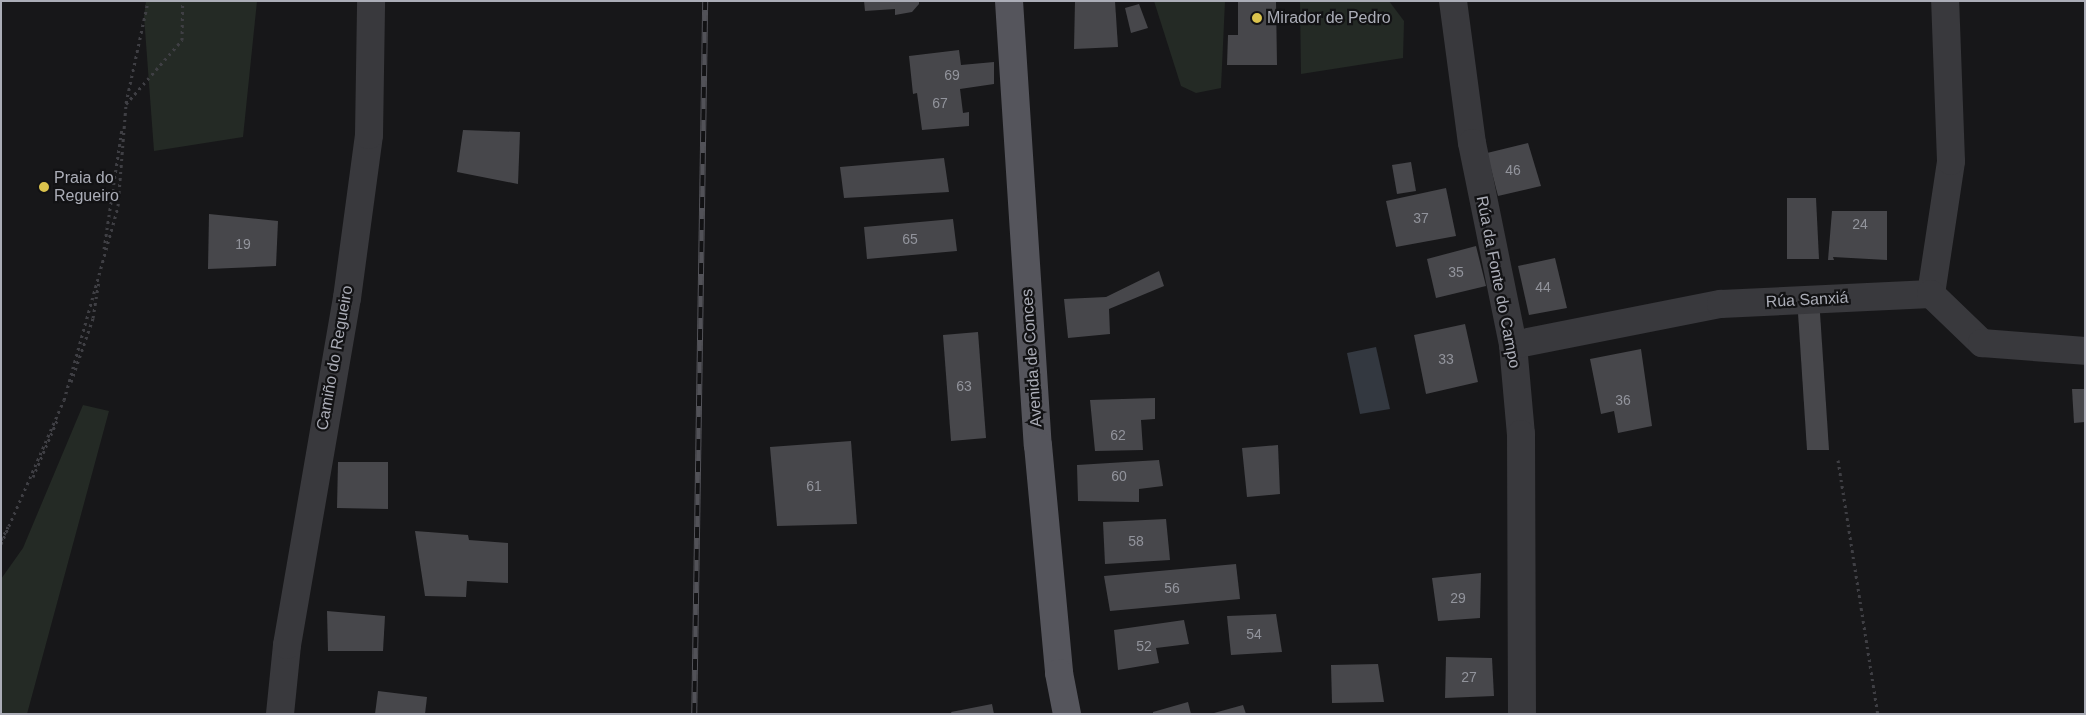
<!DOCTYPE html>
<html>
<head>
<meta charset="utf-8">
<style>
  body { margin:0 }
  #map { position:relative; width:2086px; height:715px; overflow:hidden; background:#171719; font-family:Arial,sans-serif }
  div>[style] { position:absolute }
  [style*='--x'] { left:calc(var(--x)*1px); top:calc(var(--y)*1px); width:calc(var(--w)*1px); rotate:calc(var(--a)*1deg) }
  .green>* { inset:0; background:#242a25 }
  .water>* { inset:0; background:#333840 }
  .building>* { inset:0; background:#47474b }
  .path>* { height:3px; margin-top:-1.5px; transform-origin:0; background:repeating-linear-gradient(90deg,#3f3f44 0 2.5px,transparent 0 6.5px) }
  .minor>* { height:28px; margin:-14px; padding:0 14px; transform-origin:14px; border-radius:14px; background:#39393d }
  .major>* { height:28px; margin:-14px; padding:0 14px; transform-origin:14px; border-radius:14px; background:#55555c }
  .rail>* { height:5.5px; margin-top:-2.75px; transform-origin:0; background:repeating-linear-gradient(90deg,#121214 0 11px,#525258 0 22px); box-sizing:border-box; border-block:1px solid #525258 }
  .dots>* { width:14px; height:14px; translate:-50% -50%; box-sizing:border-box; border:2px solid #121214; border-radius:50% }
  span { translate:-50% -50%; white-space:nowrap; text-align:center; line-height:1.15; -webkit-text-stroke:4.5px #121214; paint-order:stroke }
  .number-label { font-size:14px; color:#92949c }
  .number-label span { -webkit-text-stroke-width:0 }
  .poi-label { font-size:16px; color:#abadb7 }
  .left { translate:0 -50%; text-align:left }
  .street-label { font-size:16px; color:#abadb7 }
  .frame { position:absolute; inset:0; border:2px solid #abadb7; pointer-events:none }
</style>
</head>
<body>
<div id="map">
  <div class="green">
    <i style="clip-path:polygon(146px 1px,257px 1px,243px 137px,154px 151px,144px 16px)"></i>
    <i style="clip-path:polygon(1154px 1px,1225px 1px,1221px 88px,1196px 93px,1181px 86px)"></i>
    <i style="clip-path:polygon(1300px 1px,1389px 1px,1404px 21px,1403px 58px,1301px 74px)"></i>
    <i style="clip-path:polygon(83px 405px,109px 411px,27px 714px,1px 714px,1px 579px,23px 548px)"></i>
  </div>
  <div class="water">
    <i style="clip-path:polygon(1376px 347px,1390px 409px,1360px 414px,1347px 353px)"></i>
  </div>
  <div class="building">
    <i style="clip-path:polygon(864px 1px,919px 1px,919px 4px,912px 12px,895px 15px,895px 9px,865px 11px)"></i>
    <i style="clip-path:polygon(1075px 1px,1115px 1px,1118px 47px,1074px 49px)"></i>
    <i style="clip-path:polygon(1238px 1px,1276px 1px,1277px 65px,1227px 65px,1228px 35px,1238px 35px)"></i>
    <i style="clip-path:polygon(1139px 4px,1148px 28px,1131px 33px,1125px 8px)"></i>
    <i style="clip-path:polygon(959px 50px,961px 65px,994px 62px,994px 84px,960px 89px,963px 113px,969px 112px,969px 126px,922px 130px,917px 93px,913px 94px,909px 56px)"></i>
    <i style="clip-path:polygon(463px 130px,520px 132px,518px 184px,457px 172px)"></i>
    <i style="clip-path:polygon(1528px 143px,1541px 186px,1498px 196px,1487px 153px)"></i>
    <i style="clip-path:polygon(944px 158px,949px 192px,844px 198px,840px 167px)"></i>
    <i style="clip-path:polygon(1411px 162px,1416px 191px,1397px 194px,1392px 165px)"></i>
    <i style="clip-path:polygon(1446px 188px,1456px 236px,1396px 247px,1386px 201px)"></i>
    <i style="clip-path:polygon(1787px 198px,1816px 198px,1819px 259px,1787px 259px)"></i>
    <i style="clip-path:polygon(1832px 211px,1887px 211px,1887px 260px,1833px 257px,1834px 260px,1828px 260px)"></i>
    <i style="clip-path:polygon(209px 214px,278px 221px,276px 266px,208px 269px)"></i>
    <i style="clip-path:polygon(953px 219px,957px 251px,867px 259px,864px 227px)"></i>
    <i style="clip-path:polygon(1476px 246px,1486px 286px,1436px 298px,1427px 259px)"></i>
    <i style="clip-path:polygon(1555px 258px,1567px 308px,1529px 315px,1518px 266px)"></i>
    <i style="clip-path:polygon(1159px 271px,1164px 286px,1109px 309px,1110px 334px,1068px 338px,1064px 299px,1106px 297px)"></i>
    <i style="clip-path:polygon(1798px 313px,1820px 313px,1829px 450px,1807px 450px)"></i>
    <i style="clip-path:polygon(1465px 324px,1478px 382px,1426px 394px,1414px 335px)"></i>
    <i style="clip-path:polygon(978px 332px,986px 438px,951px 441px,943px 335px)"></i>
    <i style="clip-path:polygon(1641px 349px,1652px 426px,1618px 433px,1614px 411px,1601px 414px,1590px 359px)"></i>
    <i style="clip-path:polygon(2072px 389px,2085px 389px,2085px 422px,2074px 423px)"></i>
    <i style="clip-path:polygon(1155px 398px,1155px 419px,1141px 420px,1143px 450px,1095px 451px,1090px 400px)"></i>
    <i style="clip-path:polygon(851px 441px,857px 524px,777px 526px,770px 447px)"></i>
    <i style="clip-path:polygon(1278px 445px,1280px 494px,1247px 497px,1242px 448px)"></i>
    <i style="clip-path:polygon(1159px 460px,1163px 486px,1139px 489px,1139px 502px,1078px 501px,1077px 465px)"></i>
    <i style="clip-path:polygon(338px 462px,388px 462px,388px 509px,337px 508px)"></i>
    <i style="clip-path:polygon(1166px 519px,1170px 560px,1105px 564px,1103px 522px)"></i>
    <i style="clip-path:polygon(415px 531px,468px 535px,469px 540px,508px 543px,508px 583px,467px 581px,466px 597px,425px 596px)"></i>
    <i style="clip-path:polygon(1236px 564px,1240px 599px,1110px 611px,1104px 576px)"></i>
    <i style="clip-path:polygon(1481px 573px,1480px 618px,1438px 621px,1432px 578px)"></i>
    <i style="clip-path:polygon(327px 611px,385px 616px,383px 651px,328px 651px)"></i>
    <i style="clip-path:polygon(1276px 614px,1282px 652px,1231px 655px,1227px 616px)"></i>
    <i style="clip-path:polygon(1184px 620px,1189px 644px,1156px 648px,1159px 663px,1118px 670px,1114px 630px)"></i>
    <i style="clip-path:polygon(1446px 657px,1492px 658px,1494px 696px,1445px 698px)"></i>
    <i style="clip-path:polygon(1378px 664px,1384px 702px,1332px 703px,1331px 665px)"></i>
    <i style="clip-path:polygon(378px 691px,427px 697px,425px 714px,375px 714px)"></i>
    <i style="clip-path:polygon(1188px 702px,1191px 714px,1153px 714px,1153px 712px)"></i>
    <i style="clip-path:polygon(992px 704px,994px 714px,952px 714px,951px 712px)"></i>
    <i style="clip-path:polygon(1243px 705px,1246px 714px,1214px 714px,1214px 713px)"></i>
  </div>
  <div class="path">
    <i style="--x:126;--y:103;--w:104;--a:-77.8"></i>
    <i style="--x:104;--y:249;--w:121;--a:-81.5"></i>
    <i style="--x:71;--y:382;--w:68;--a:-71"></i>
    <i style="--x:93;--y:318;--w:38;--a:-81"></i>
    <i style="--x:1838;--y:460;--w:257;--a:81.1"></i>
    <i style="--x:33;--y:477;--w:64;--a:-67"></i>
    <i style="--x:1;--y:540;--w:15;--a:-62"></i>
    <i style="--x:1;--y:544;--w:157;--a:-66.4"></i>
    <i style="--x:64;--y:400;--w:201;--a:-74.4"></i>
    <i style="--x:118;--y:206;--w:102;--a:-85.5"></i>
    <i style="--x:126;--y:104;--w:85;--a:-48.8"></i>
    <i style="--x:182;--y:40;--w:39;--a:-89"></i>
  </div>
  <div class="minor">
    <i style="--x:1453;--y:1;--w:143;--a:82.4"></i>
    <i style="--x:1472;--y:143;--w:206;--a:78.5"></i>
    <i style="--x:1513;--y:345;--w:89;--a:84.9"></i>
    <i style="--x:1521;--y:434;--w:280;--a:89.8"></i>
    <i style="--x:1931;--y:294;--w:134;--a:-81.4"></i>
    <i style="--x:1951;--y:161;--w:160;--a:-92.1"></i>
    <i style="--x:1513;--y:345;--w:212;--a:-11.2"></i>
    <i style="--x:1721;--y:304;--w:210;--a:-2.7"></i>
    <i style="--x:1931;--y:294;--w:71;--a:43.9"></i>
    <i style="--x:1982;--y:343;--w:103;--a:4.4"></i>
    <i style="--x:280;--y:714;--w:69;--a:-84.2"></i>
    <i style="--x:287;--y:645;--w:352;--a:-80.2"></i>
    <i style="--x:347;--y:298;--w:164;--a:-82.3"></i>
    <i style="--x:369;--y:135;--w:134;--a:-89.1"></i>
  </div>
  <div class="major">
    <i style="--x:1009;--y:1;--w:445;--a:86.3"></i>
    <i style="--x:1038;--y:445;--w:229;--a:84.7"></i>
    <i style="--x:1059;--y:673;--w:42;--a:79"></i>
  </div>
  <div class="rail">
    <i style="--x:694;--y:714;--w:713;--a:-89.12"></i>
  </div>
  <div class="dots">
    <i style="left:1257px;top:18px;background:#dbc34d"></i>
    <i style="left:44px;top:187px;background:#dbc34d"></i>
  </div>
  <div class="number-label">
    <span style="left:952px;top:75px">69</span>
    <span style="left:940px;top:103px">67</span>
    <span style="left:1513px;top:170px">46</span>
    <span style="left:1421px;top:218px">37</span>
    <span style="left:1860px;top:224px">24</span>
    <span style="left:910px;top:239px">65</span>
    <span style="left:243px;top:244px">19</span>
    <span style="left:1456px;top:272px">35</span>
    <span style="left:1543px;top:287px">44</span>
    <span style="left:1446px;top:359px">33</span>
    <span style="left:964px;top:386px">63</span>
    <span style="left:1623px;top:400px">36</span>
    <span style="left:1118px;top:435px">62</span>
    <span style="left:1119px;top:476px">60</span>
    <span style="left:814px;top:486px">61</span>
    <span style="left:1136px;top:541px">58</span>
    <span style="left:1172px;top:588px">56</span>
    <span style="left:1458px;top:598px">29</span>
    <span style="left:1254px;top:634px">54</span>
    <span style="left:1144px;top:646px">52</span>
    <span style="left:1469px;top:677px">27</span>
  </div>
  <div class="poi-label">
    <span class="left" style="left:1267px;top:18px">Mirador de Pedro</span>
    <span class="left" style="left:54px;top:187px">Praia do<br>Regueiro</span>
  </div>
  <div class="street-label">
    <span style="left:1498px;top:282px;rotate:79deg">Rúa da Fonte do Campo</span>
    <span style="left:1807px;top:300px;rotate:-3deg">Rúa Sanxiá</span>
    <span style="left:335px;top:358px;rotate:-80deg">Camiño do Regueiro</span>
    <span style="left:1032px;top:358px;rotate:-94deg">Avenida de Conces</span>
  </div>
  <div class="frame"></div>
</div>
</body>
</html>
